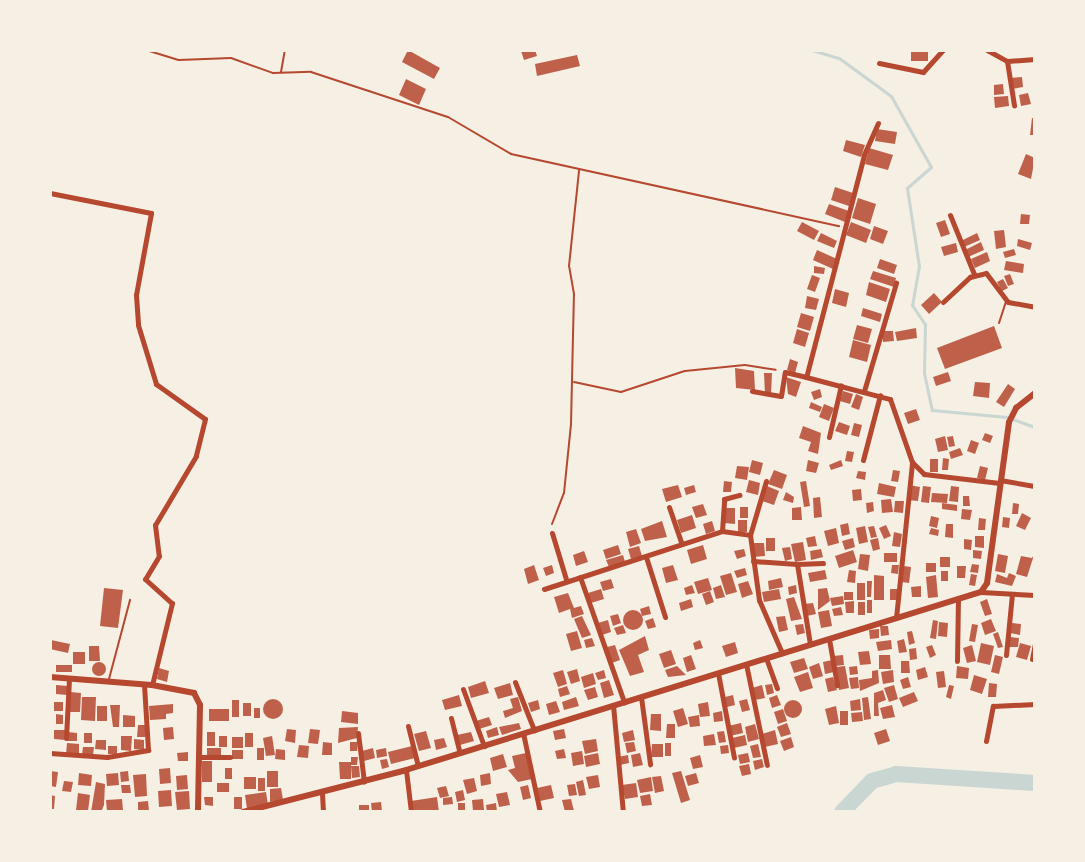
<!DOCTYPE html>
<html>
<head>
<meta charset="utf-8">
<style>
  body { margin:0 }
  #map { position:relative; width:1085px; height:862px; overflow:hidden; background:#f6efe4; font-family:Barlow,sans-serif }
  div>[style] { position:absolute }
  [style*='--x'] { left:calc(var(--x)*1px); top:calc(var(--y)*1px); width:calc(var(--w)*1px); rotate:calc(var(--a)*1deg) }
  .stream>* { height:3px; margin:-1.5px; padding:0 1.5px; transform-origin:1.5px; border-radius:1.5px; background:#c9d6d2 }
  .river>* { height:16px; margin:-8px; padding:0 8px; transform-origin:8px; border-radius:8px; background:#c9d6d2 }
  .building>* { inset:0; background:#bf614a }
  .round { border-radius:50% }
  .path>* { height:2px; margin:-1px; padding:0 1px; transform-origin:1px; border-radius:1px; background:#b5482f }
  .service>* { height:2px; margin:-1px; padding:0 1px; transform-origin:1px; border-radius:1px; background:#b5482f }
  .minor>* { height:5px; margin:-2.5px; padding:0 2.5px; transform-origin:2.5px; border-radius:2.5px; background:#b5482f }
  .tertiary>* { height:6px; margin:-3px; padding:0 3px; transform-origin:3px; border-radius:3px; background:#b5482f }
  span { translate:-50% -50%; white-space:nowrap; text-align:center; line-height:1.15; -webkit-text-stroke:6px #f6efe4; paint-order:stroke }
  .frame { position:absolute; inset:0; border:52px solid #f6efe4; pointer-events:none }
</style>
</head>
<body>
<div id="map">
  <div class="stream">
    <i style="--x:812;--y:50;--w:28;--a:17"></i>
    <i style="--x:839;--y:58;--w:64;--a:36.2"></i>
    <i style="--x:891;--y:96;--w:81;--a:60.6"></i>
    <i style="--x:931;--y:167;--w:32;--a:139"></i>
    <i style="--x:907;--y:188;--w:79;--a:81.3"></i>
    <i style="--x:919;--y:266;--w:40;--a:100"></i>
    <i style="--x:912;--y:305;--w:23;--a:56"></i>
    <i style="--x:925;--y:324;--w:49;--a:91.2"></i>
    <i style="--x:924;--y:373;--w:38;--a:78"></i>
    <i style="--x:932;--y:410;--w:75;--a:5.3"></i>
    <i style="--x:1007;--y:417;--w:30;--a:20"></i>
  </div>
  <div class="river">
    <i style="--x:842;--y:812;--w:43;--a:-45.9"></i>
    <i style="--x:872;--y:781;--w:25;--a:-16"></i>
    <i style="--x:896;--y:774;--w:139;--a:3.7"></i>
  </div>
  <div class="building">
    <i style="clip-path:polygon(408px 50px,440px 68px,434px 79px,402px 62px)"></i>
    <i style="clip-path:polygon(535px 50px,537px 56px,524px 60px,521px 51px)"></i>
    <i style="clip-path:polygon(911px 50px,928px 50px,928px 61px,911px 61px)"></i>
    <i style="clip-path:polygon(577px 55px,580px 66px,537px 76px,535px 64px)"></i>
    <i style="clip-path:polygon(1022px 77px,1023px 87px,1012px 89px,1011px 78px)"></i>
    <i style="clip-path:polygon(406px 79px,426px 89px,419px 105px,399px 95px)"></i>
    <i style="clip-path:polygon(1003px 84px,1004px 94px,994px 95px,994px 85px)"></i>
    <i style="clip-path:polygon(1028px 93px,1031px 104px,1021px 106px,1019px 95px)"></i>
    <i style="clip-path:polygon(1008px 96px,1009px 106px,995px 108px,994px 97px)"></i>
    <i style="clip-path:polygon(1032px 118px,1035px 118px,1035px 135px,1030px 135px)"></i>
    <i style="clip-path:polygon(877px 129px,897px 132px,895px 144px,875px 141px)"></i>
    <i style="clip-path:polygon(846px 140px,865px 145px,861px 157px,843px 151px)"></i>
    <i style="clip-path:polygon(869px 148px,893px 155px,888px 170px,865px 164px)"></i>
    <i style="clip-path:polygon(1026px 154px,1035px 158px,1031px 179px,1018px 174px)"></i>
    <i style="clip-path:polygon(835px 187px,853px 193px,849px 206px,831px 200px)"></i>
    <i style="clip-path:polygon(858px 198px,876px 204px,870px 224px,852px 218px)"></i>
    <i style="clip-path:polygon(829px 204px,849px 211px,845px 222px,825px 214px)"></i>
    <i style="clip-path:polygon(1021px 214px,1030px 215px,1029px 224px,1020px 224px)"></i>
    <i style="clip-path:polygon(945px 220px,950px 234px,941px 237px,936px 223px)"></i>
    <i style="clip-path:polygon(802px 222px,819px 231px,814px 240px,797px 231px)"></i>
    <i style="clip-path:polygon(851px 222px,871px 230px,866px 243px,846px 235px)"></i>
    <i style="clip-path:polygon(874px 226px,888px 231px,883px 244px,870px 239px)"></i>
    <i style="clip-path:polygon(1004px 230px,1006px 247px,996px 249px,994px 231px)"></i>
    <i style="clip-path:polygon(821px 233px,837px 241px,834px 248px,817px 241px)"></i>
    <i style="clip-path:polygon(977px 233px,980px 240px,964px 247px,961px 241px)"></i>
    <i style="clip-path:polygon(1018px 239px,1032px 243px,1030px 250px,1017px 246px)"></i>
    <i style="clip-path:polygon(981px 242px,984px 250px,968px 257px,965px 250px)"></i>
    <i style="clip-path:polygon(956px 243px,958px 252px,944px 256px,941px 247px)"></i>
    <i style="clip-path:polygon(1014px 249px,1016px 255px,1005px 258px,1003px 252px)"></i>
    <i style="clip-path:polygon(817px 250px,837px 259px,833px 269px,813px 260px)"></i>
    <i style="clip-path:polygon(987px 252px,990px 261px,975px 268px,971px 259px)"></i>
    <i style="clip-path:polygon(880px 259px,897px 265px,894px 274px,877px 268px)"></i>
    <i style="clip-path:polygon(1006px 261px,1024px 264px,1023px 273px,1004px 270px)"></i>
    <i style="clip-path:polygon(814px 266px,825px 268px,824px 274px,814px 273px)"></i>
    <i style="clip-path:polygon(873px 271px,896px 278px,894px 287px,870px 279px)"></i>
    <i style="clip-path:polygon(1010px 274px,1014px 284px,1008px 286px,1004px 276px)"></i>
    <i style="clip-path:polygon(812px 275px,820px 278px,815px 292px,807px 289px)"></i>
    <i style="clip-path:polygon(1003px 279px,1008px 288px,1002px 291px,997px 282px)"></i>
    <i style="clip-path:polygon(869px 282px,890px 289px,886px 302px,866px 295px)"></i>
    <i style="clip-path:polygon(835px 289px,849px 293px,846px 307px,832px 303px)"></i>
    <i style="clip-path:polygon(934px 293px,942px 302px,929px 314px,921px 305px)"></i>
    <i style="clip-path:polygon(807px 296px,819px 299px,816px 310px,805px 308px)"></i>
    <i style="clip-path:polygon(863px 308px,882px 314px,880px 322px,861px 316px)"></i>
    <i style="clip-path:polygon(801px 313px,814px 317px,810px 331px,797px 327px)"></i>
    <i style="clip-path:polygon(857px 325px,872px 329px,868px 343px,853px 339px)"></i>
    <i style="clip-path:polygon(994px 326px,1002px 348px,945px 369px,937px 348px)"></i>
    <i style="clip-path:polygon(916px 328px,917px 338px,897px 341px,895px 332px)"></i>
    <i style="clip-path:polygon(797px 329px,809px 333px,805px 347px,793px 343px)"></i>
    <i style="clip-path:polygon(882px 331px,893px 331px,894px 341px,883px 342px)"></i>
    <i style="clip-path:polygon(853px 340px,871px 345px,867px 362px,849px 357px)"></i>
    <i style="clip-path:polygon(790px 359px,798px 362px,795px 373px,787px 370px)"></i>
    <i style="clip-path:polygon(735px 368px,754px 371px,755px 390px,736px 388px)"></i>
    <i style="clip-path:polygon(948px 372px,951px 381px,936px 386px,933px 377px)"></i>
    <i style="clip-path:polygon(764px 373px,772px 373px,771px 395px,765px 395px)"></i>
    <i style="clip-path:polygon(786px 377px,801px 382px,796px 397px,788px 394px)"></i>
    <i style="clip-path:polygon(975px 382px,990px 383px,989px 398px,973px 396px)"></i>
    <i style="clip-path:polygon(1008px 384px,1015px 389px,1004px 407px,996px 402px)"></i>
    <i style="clip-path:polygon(820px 389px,822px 397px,814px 400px,811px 392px)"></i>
    <i style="clip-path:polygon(843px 391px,853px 394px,850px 404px,840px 401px)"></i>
    <i style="clip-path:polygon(856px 394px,863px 397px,859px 410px,851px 407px)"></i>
    <i style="clip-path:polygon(811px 402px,822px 407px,820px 412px,809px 408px)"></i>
    <i style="clip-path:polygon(824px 404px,834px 408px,829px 421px,819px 417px)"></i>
    <i style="clip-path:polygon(916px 409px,920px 420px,908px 424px,904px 413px)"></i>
    <i style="clip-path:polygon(839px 422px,850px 426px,847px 435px,835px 431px)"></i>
    <i style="clip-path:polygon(854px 423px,862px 425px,859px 437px,851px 435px)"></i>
    <i style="clip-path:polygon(803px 426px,821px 433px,818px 454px,808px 451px,811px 442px,799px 438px)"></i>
    <i style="clip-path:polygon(985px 433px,993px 436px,990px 443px,982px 440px)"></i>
    <i style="clip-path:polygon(945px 436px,948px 450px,938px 452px,935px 439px)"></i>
    <i style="clip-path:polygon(953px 436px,955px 446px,949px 447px,947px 437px)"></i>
    <i style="clip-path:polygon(971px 440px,979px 443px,975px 454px,967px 451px)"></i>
    <i style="clip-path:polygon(960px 448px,963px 455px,951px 459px,949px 452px)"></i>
    <i style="clip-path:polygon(847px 451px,854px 452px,852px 462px,845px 461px)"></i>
    <i style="clip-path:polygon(943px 458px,949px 459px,948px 470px,942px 470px)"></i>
    <i style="clip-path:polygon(930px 459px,938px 459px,938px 472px,930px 472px)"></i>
    <i style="clip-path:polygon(752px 460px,763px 463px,760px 475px,749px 472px)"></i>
    <i style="clip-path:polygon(808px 460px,819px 463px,816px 473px,806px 471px)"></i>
    <i style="clip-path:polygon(841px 460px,843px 466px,831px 470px,829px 465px)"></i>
    <i style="clip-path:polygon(737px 466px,749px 467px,747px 480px,735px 478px)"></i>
    <i style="clip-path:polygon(980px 466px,988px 468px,985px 480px,977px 478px)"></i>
    <i style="clip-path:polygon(774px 470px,787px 475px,782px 489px,768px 484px)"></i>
    <i style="clip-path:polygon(893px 470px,900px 471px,898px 482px,891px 481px)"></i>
    <i style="clip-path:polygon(858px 471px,866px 472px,865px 480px,856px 478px)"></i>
    <i style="clip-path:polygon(749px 480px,760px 483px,758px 495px,746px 492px)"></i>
    <i style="clip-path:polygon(724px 481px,732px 482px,731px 492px,723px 492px)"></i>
    <i style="clip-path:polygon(806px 481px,810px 506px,804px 507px,800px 482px)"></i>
    <i style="clip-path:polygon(879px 483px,896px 487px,894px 497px,877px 494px)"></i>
    <i style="clip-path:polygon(678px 485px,682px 497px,666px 502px,662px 489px)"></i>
    <i style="clip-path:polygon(694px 485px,696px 492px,686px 495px,684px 488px)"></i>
    <i style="clip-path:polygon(909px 485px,920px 487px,918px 501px,907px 500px)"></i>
    <i style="clip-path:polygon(767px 486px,779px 491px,774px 505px,762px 501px)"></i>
    <i style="clip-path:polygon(923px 486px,931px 487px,929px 503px,921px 502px)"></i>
    <i style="clip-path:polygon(951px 486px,959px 487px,958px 502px,949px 501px)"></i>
    <i style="clip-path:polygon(861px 489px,862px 500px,853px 501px,852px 490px)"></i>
    <i style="clip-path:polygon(786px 492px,794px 497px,793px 503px,783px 500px)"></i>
    <i style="clip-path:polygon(932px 493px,948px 494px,947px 503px,931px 502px)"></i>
    <i style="clip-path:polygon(963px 496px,969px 496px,970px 506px,963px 506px)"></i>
    <i style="clip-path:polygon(820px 497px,822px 517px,814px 518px,813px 498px)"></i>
    <i style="clip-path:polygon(891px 499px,893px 512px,882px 513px,881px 500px)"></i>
    <i style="clip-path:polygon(895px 501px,904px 501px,903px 513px,894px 512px)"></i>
    <i style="clip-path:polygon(873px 502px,874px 511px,867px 513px,866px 503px)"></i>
    <i style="clip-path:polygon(942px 503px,957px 505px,957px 511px,942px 509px)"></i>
    <i style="clip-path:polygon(1013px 503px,1019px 504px,1018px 514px,1012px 514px)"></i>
    <i style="clip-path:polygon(703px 504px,707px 515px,696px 518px,692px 507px)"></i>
    <i style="clip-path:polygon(740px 507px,748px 507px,748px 518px,740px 518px)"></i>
    <i style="clip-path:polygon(801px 507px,802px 520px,792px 520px,792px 508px)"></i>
    <i style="clip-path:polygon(724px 508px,735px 508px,735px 524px,724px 523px)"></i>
    <i style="clip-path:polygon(962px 509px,972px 510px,970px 520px,961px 519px)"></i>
    <i style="clip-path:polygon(1022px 513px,1031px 518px,1025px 530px,1016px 526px)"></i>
    <i style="clip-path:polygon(692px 515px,696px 528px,681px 533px,677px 520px)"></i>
    <i style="clip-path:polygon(931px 516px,939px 518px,937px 528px,929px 526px)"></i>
    <i style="clip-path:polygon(1003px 517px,1010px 518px,1009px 528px,1002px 527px)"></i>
    <i style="clip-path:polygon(979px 518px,986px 519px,985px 530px,978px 530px)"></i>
    <i style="clip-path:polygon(738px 520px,747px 520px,747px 532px,738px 532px)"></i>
    <i style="clip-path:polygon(662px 521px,667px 537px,645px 541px,641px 529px)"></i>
    <i style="clip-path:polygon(712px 521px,715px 531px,706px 534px,703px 524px)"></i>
    <i style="clip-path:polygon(848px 523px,850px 534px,842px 536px,840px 525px)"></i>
    <i style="clip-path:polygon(946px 524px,953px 524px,953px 538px,945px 537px)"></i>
    <i style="clip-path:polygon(886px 525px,891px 536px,884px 539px,879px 528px)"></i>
    <i style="clip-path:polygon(865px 526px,868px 542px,859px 544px,856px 528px)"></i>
    <i style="clip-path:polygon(874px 526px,877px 537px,871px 538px,868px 527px)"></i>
    <i style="clip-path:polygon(836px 528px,839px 543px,828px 546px,824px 531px)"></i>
    <i style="clip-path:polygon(931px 528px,939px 530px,938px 536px,929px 534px)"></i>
    <i style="clip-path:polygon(636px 529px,641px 543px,630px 547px,626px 532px)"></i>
    <i style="clip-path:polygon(894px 532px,902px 534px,900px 547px,892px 546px)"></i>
    <i style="clip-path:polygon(815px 536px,817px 546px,808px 547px,806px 538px)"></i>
    <i style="clip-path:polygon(975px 536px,984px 536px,984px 548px,975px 547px)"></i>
    <i style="clip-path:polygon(766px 538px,775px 538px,775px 551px,766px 551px)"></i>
    <i style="clip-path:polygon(853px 538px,855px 547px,845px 550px,842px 541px)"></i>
    <i style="clip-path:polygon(878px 538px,880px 549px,873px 551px,870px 540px)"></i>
    <i style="clip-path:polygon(964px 539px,972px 540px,971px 550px,964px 549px)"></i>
    <i style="clip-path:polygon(803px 542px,806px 560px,795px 562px,791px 544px)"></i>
    <i style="clip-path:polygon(753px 543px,764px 543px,765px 556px,754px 557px)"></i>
    <i style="clip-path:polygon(618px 545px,621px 554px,606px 559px,603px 550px)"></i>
    <i style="clip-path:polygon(703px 545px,707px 559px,691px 564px,687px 550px)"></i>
    <i style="clip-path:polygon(639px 546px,642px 556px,631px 559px,628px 549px)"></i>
    <i style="clip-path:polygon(790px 547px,792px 559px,785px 561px,782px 548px)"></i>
    <i style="clip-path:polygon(744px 549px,746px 556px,737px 559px,734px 551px)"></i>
    <i style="clip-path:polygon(821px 549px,823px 557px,811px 560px,810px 551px)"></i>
    <i style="clip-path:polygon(853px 550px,857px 562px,839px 568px,835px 556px)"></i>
    <i style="clip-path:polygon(973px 550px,982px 551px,981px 559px,973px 558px)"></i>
    <i style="clip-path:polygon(584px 551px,588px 562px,576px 566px,573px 555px)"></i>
    <i style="clip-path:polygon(1035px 552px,1027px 577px,1016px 574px,1021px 556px,1032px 558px)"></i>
    <i style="clip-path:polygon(884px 553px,897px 553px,897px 562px,884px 562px)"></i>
    <i style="clip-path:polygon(860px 554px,870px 555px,868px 571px,858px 569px)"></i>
    <i style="clip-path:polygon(998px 554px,1008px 556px,1005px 573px,995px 571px)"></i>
    <i style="clip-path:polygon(623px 555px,625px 562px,609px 567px,606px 560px)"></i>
    <i style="clip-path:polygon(940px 557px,950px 557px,950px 567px,940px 567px)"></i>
    <i style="clip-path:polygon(926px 563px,936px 563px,936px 572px,926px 572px)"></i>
    <i style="clip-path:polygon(972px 564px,979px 565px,978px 573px,970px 572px)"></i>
    <i style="clip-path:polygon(534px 565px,539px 580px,528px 584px,524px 569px)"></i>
    <i style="clip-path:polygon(552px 565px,554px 573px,546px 576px,543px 568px)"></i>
    <i style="clip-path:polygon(673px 565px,678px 580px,666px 583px,662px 568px)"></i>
    <i style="clip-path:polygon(892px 565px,899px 565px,898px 574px,891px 573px)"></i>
    <i style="clip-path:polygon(904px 566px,911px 567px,909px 583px,902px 582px)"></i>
    <i style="clip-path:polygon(957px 566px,966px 566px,965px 578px,957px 578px)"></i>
    <i style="clip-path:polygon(745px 568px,747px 575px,737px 578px,734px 571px)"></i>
    <i style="clip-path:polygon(825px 570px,827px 579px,810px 582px,808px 573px)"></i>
    <i style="clip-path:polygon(849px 570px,856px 571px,855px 583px,847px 582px)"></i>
    <i style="clip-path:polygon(941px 571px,948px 571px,948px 581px,941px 581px)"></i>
    <i style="clip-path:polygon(731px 573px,737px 592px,726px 595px,720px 576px)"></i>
    <i style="clip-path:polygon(1009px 573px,1016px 576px,1012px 586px,995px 582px,997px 574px,1007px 578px)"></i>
    <i style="clip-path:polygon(971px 574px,977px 575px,975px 586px,969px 585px)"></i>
    <i style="clip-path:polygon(874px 575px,884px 576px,884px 600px,874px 600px)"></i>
    <i style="clip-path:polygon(936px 575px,938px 597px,928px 598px,926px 577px)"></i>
    <i style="clip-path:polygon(708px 578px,712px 590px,698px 594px,694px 582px)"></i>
    <i style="clip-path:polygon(781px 578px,783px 587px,769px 590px,768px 581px)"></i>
    <i style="clip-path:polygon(611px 579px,614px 588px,603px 591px,600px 582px)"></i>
    <i style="clip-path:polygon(748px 581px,753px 594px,742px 598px,738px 584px)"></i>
    <i style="clip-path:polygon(867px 581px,872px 581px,871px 597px,867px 597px)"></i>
    <i style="clip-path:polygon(857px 583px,865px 583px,865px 600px,857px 600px)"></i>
    <i style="clip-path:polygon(692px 585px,695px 593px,686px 595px,684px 588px)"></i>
    <i style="clip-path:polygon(721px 585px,725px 597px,716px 599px,713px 588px)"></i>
    <i style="clip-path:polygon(796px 585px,797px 593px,789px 595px,788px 587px)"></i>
    <i style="clip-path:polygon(921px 586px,921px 597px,912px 597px,911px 587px)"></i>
    <i style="clip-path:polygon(104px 588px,123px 590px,118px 628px,100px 626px)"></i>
    <i style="clip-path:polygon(827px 588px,830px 601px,818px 610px,818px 589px)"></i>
    <i style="clip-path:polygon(601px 589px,604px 599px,591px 603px,588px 593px)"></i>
    <i style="clip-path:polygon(779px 589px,781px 599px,764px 602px,762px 592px)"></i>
    <i style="clip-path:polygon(890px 589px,897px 589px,897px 600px,890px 600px)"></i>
    <i style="clip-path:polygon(710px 591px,714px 602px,706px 605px,702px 594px)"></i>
    <i style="clip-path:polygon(844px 592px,853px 592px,853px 600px,844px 600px)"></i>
    <i style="clip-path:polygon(568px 593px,574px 608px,581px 606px,584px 614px,572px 618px,570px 609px,559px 613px,554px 597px)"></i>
    <i style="clip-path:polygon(843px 596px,844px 604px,832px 606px,830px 598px)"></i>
    <i style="clip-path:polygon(794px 597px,802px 619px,791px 621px,786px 599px)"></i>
    <i style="clip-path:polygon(691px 599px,693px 607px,681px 611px,679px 603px)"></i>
    <i style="clip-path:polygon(987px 599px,992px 614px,985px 616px,980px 602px)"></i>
    <i style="clip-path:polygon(867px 600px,872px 600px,872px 613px,867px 613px)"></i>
    <i style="clip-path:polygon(854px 601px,854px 613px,846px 613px,845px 602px)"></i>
    <i style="clip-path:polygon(858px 602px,865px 602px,865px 615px,858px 615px)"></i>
    <i style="clip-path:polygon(813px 603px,816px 614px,807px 616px,804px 604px)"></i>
    <i style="clip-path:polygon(649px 606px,651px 614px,642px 616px,640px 609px)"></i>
    <i style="clip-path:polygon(841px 607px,843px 615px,834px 616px,832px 609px)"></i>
    <i class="round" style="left:623px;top:610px;width:20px;height:20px"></i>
    <i style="clip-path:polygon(829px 610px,832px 626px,821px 628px,818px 612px)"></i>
    <i style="clip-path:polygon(618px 614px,621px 623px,613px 626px,610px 616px)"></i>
    <i style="clip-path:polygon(582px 616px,591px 635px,582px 638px,574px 619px)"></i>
    <i style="clip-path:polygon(785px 616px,788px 630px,779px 632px,776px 617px)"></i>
    <i style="clip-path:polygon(653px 618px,656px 627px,648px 629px,645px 621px)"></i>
    <i style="clip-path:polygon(991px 619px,996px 631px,985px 635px,981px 623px)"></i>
    <i style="clip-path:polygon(608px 620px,611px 632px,602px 635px,598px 623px)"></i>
    <i style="clip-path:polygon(933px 620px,938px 621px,936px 639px,930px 638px)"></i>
    <i style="clip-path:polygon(939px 622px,948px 623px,947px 637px,938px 636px)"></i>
    <i style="clip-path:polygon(1012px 623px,1021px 624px,1020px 635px,1010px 633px)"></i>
    <i style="clip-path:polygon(803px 624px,805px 633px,797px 635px,795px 625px)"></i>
    <i style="clip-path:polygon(972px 624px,978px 625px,975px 642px,969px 641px)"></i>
    <i style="clip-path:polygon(623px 625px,626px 633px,617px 635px,614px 628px)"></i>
    <i style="clip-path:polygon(880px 626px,888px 626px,889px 635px,881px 636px)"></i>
    <i style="clip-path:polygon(879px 629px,879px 638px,870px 639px,869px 630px)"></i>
    <i style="clip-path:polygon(577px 631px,582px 648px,571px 651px,566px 634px)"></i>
    <i style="clip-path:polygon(912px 631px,915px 643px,909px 645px,907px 632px)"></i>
    <i style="clip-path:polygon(998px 632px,1003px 647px,998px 648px,993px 634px)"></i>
    <i style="clip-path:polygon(645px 636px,649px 650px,638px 655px,644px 672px,630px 676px,619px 650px)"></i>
    <i style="clip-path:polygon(1010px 637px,1019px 638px,1018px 647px,1009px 647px)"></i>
    <i style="clip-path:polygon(592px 638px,595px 646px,586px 648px,584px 640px)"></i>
    <i style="clip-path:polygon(904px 639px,907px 652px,899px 653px,897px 641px)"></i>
    <i style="clip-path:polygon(51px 640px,70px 644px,68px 653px,50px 649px)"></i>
    <i style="clip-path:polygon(700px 640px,703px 648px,695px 650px,693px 643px)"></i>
    <i style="clip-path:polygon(891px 640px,892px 649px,878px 651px,876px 642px)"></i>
    <i style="clip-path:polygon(735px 642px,738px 653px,726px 657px,722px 646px)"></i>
    <i style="clip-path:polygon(981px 643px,994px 646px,990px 665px,977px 662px)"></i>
    <i style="clip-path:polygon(1020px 643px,1031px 646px,1027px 660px,1016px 657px)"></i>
    <i style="clip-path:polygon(615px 645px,620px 660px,612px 663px,607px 647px)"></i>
    <i style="clip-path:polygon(932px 645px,936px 655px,930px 658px,926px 647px)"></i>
    <i style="clip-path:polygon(972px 645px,976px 661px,967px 663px,963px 648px)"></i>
    <i style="clip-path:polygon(89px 646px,99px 646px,100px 661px,89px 661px)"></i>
    <i style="clip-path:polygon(916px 648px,917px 659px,910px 660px,909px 649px)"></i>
    <i style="clip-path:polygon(671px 650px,676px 664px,664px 668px,659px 654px)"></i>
    <i style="clip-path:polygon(869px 651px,871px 664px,860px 665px,858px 652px)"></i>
    <i style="clip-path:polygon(73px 652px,85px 652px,85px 664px,73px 664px)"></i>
    <i style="clip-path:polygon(691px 655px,696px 669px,687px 672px,683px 658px)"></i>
    <i style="clip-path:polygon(843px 655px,844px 665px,835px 666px,833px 656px)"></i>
    <i style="clip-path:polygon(879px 655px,890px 655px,891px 669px,879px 669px)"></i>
    <i style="clip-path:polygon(995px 655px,1003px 657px,999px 674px,991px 672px)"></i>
    <i style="clip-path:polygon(804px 658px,808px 669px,794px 673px,790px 662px)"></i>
    <i style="clip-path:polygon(832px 660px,834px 672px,825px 674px,823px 662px)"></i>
    <i style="clip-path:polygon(901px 661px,909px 661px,910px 673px,901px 673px)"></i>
    <i class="round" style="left:92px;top:662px;width:14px;height:14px"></i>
    <i style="clip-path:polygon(819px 663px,823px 676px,813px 679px,809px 667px)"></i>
    <i style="clip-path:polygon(56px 665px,72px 665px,72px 672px,56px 672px)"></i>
    <i style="clip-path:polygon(677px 666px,686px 675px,668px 677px,665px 670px)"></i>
    <i style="clip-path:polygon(845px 666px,849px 688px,839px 690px,836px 667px)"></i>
    <i style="clip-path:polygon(857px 666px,858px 674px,850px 675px,849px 667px)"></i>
    <i style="clip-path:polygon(957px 666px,969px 668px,968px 679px,956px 678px)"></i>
    <i style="clip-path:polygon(925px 667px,928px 677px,918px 680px,916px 670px)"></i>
    <i style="clip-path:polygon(159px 668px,169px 671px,167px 682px,157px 679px)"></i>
    <i style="clip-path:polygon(577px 669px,580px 681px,571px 684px,567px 672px)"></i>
    <i style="clip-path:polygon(563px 670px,567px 684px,558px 687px,553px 673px)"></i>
    <i style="clip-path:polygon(604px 670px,606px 678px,598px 680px,595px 673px)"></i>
    <i style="clip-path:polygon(878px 670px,879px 683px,860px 691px,859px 680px,872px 678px,872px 671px)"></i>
    <i style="clip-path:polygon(893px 670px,894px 682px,883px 684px,881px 672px)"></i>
    <i style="clip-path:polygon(944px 671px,946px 687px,938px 688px,936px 672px)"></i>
    <i style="clip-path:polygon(808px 672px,813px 688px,800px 692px,794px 677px)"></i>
    <i style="clip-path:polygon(593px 673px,596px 684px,584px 688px,581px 677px)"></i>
    <i style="clip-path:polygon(974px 675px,987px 679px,982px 694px,970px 690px)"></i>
    <i style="clip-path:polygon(833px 677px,837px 690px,828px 692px,825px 679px)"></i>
    <i style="clip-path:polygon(858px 677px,859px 688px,851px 689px,849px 678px)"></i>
    <i style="clip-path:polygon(908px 677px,911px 687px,903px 689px,900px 680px)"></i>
    <i style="clip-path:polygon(609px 680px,614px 695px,604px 698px,600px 683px)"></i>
    <i style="clip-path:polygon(485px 681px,489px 693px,471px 698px,468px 687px)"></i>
    <i style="clip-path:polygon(510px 683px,513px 695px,498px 699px,494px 688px)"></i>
    <i style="clip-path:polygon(989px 683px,997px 684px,996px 697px,988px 697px)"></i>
    <i style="clip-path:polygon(772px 684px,774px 693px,767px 695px,765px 685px)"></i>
    <i style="clip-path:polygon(56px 685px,68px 686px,67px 695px,56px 694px)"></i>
    <i style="clip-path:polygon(762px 685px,765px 698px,755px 700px,752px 688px)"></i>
    <i style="clip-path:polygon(894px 685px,898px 699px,889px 702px,884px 688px)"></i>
    <i style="clip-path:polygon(949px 685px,954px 686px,951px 699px,946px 697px)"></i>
    <i style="clip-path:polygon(567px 686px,570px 694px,560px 697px,558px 689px)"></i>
    <i style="clip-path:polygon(595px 687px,598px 697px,588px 700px,584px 690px)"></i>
    <i style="clip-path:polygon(883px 690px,886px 700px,878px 703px,879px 716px,874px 716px,874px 693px)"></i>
    <i style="clip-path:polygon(70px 692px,81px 693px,80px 712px,70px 712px)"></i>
    <i style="clip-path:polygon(914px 692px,918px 701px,903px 707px,899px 698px)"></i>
    <i style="clip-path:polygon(459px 695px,462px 706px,445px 710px,442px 700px)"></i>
    <i style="clip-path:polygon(733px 695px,735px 705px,727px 707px,725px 697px)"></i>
    <i style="clip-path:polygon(777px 695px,781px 705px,772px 708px,769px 698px)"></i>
    <i style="clip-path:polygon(82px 697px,96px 697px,95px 721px,81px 720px)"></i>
    <i style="clip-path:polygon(518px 697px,522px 711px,505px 718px,503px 711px,513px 708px,510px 699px)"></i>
    <i style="clip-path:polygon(576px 697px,579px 706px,564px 710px,562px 702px)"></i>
    <i style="clip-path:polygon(868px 697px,871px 719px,864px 720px,862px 698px)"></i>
    <i style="clip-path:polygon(747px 699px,750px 710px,742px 712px,739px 701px)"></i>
    <i style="clip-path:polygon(860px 699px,861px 710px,851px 711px,850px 701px)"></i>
    <i class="round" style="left:263px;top:699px;width:20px;height:20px"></i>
    <i style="clip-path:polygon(232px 700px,239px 700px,239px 717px,232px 717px)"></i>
    <i style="clip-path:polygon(538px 700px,540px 709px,531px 712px,528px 703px)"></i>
    <i class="round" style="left:784px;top:700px;width:18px;height:18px"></i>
    <i style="clip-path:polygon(556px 701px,560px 712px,549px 715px,546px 704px)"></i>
    <i style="clip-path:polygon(54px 702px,63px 702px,63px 711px,54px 711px)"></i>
    <i style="clip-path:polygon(708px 702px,710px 716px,700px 717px,698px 704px)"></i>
    <i style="clip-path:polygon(243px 703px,251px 703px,251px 716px,243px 716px)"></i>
    <i style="clip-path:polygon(173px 704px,173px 713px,166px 714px,166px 719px,150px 720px,149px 706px)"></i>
    <i style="clip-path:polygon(110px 705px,120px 705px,119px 727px,113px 727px)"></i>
    <i style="clip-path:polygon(892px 705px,895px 717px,883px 719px,880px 708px)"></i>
    <i style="clip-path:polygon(97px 706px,107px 706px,107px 721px,97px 721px)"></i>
    <i style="clip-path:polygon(836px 706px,839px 723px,829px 725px,825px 709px)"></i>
    <i style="clip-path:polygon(254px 708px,260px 708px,260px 718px,254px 718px)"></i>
    <i style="clip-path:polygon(683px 708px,688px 724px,678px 727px,673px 711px)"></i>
    <i style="clip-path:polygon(209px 709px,229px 709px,229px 721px,209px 721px)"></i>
    <i style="clip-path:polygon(783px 709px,787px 721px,778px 724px,774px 712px)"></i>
    <i style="clip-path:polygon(342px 711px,358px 713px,358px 724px,341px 722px)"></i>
    <i style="clip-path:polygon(722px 711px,723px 721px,714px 722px,713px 713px)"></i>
    <i style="clip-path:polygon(840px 711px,848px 711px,848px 725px,840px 725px)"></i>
    <i style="clip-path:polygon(862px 712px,863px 721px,852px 722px,851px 713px)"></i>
    <i style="clip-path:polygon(56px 714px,63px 715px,63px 724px,56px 724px)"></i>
    <i style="clip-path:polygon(651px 714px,661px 714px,661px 731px,650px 730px)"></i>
    <i style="clip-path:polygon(123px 715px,135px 716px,135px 727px,123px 727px)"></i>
    <i style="clip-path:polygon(699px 715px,700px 726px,690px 727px,688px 717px)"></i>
    <i style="clip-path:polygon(489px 717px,492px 725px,479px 729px,476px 721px)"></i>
    <i style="clip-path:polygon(519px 723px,521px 729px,502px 735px,499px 727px)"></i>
    <i style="clip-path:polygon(741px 723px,743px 733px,730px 736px,728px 726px)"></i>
    <i style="clip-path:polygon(787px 723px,791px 734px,781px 737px,777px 727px)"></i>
    <i style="clip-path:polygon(667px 724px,675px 724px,675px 738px,666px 738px)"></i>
    <i style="clip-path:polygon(755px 724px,759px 739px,748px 742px,745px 727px)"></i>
    <i style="clip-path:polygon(138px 725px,146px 725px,145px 737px,137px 737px)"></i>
    <i style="clip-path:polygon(173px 727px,174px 739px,164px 740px,163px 728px)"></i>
    <i style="clip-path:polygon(358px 727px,357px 738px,338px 743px,339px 728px)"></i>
    <i style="clip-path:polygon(497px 727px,499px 735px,488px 738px,486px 731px)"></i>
    <i style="clip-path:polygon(287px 729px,296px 730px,295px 743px,285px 741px)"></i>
    <i style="clip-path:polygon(310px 729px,320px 730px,318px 744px,308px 743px)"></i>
    <i style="clip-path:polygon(564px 729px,566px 738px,555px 740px,553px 731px)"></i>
    <i style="clip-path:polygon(886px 729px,890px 741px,878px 745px,874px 733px)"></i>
    <i style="clip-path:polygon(54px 730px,65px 730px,65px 740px,54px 739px)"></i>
    <i style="clip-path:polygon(633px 730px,635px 740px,624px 742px,622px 733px)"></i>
    <i style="clip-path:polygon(775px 730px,778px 744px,765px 747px,762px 734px)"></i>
    <i style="clip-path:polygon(426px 731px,431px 748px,419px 751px,414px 734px)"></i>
    <i style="clip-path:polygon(724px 731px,726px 742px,719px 743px,717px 732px)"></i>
    <i style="clip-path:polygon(68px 732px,77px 733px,77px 741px,67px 741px)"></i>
    <i style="clip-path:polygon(207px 732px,215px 732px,215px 746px,207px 746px)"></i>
    <i style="clip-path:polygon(471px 732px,474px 741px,460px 745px,457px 735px)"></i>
    <i style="clip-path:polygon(84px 733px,92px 733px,92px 743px,84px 743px)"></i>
    <i style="clip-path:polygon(245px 733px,253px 733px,253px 747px,245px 747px)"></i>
    <i style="clip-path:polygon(714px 734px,716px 745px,704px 746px,703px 736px)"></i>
    <i style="clip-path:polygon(745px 735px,747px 745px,734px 748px,732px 738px)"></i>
    <i style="clip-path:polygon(121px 736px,132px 736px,131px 751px,121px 750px)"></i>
    <i style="clip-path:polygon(219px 736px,227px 736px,227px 747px,219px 747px)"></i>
    <i style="clip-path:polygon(272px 736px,275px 755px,266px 756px,263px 738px)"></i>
    <i style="clip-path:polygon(232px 737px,243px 737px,243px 748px,232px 748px)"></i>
    <i style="clip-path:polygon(791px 737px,794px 747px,784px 751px,780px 741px)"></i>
    <i style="clip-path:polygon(444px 738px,447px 747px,436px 750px,434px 740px)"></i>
    <i style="clip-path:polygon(134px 739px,144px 740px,144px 750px,134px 749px)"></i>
    <i style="clip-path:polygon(596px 739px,598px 751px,585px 754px,582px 741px)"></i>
    <i style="clip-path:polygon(96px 740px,106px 740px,106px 750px,95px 749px)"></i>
    <i style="clip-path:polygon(323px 742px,332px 743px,332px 755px,322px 755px)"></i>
    <i style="clip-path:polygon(350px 742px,358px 742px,357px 751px,350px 751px)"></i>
    <i style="clip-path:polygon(634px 742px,636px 751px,627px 753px,625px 743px)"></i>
    <i style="clip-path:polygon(67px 743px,79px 744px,79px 754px,66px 754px)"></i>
    <i style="clip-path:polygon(665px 743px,671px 743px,671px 756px,665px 756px)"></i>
    <i style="clip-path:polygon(652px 744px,663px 744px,663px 757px,651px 757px)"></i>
    <i style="clip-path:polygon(758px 744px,761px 757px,753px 758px,750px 746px)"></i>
    <i style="clip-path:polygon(299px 745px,309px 746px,308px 758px,297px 757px)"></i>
    <i style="clip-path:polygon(728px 745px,729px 753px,721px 754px,720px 746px)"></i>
    <i style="clip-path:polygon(108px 746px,117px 746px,117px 754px,108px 754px)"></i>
    <i style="clip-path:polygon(412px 746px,415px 758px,391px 764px,388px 752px)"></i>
    <i style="clip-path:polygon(83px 747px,94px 747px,93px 755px,82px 755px)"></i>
    <i style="clip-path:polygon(207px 748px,221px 748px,221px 757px,207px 757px)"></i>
    <i style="clip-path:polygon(257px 748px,264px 748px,264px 760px,257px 760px)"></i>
    <i style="clip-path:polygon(373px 748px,375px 758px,364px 761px,362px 751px)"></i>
    <i style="clip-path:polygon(386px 748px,387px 756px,377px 758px,376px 750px)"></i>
    <i style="clip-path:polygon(276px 749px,285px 750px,285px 760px,275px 759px)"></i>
    <i style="clip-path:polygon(564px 749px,566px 758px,557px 759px,555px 751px)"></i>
    <i style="clip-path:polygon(232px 750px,243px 750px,243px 759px,232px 759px)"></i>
    <i style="clip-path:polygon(582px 751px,584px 764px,573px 766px,571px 753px)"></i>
    <i style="clip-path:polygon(188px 752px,188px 761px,178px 761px,177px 753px)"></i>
    <i style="clip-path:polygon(526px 753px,532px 779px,518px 782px,508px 770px,515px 768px,512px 756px)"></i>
    <i style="clip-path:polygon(598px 753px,600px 764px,586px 767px,584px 756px)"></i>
    <i style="clip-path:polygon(640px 753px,643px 765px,633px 767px,631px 755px)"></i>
    <i style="clip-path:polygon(748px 753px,750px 762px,740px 764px,738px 755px)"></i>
    <i style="clip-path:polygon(503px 754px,507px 767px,493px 771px,490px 758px)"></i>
    <i style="clip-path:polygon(628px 755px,629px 763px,620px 765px,618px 757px)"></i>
    <i style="clip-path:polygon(700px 755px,703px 767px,693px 769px,690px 758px)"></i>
    <i style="clip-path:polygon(351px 757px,358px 757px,357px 765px,351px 765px,351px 779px,340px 779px,339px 762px,351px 762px)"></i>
    <i style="clip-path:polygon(387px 759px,389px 767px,382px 769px,380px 760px)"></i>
    <i style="clip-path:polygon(762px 759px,764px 767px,755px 770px,753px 761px)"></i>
    <i style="clip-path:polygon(202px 761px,212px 761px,212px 782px,202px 782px)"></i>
    <i style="clip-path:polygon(749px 764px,751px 774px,742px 776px,739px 766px)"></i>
    <i style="clip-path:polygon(351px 766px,359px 766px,360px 777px,352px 778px)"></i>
    <i style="clip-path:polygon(170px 768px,171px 783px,160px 784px,159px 769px)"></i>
    <i style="clip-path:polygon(225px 768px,232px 768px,232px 779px,225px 779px)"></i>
    <i style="clip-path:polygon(50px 771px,58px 772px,56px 787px,50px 786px)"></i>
    <i style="clip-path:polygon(128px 771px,129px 781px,121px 782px,120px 772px)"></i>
    <i style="clip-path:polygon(267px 771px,278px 771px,278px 787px,267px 787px)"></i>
    <i style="clip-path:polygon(681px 771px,690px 800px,681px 803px,672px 773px)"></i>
    <i style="clip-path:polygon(79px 773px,92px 775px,91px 786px,78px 785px)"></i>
    <i style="clip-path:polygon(118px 773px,119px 785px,107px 786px,106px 774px)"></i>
    <i style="clip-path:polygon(490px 773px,491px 784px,481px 786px,480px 775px)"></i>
    <i style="clip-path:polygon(696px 773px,699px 783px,688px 786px,685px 776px)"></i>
    <i style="clip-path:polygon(146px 774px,147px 796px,135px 797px,133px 775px)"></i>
    <i style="clip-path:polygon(187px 775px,188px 789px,177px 790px,176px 776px)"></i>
    <i style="clip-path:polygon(598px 775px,600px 787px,589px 789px,586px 777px)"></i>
    <i style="clip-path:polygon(661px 776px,664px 791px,655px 793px,652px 777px)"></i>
    <i style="clip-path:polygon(244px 777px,256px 777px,256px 789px,244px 789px)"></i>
    <i style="clip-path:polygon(651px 777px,653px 791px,640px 793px,637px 780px)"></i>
    <i style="clip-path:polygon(258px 778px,265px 778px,265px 791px,258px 791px)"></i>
    <i style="clip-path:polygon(474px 778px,477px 791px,467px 794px,463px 780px)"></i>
    <i style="clip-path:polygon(583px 780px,586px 795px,579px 796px,576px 782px)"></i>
    <i style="clip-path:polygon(64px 781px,73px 782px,71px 792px,62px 791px)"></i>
    <i style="clip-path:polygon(96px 782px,105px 784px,104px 805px,101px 812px,91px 812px)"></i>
    <i style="clip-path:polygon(217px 783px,229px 783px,229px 792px,217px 792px)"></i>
    <i style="clip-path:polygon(636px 783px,638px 797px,625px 799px,622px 785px)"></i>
    <i style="clip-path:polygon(575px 784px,577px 795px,569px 796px,567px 785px)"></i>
    <i style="clip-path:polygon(121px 785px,130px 785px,131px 793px,122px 793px)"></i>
    <i style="clip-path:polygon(528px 785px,531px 798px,523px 800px,520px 787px)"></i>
    <i style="clip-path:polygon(551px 785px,554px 798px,540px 801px,537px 788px)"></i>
    <i style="clip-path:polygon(446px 786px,449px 796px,440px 798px,437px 788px)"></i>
    <i style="clip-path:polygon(281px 788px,283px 800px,270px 802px,270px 789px)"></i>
    <i style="clip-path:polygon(171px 790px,172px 806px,159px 807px,158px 791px)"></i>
    <i style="clip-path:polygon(463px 790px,465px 800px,457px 802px,455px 792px)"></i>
    <i style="clip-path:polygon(189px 791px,190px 809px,177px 810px,175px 792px)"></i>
    <i style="clip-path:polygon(266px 792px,268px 805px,247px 809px,245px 795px)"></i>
    <i style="clip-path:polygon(507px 792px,510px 805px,499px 807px,496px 794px)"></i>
    <i style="clip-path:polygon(78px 793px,90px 795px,88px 811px,76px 810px)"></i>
    <i style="clip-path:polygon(650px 794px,652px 805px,642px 806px,640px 796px)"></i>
    <i style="clip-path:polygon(50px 795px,55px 796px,54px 809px,50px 809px)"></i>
    <i style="clip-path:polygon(204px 797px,213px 797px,213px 806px,205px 805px)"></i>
    <i style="clip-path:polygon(234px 797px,242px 797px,242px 809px,234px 809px)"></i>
    <i style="clip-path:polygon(437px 797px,439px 812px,413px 812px,411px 801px)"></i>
    <i style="clip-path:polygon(452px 797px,453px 804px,443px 805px,443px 798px)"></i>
    <i style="clip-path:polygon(122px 799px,123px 810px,107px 811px,106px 800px)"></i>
    <i style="clip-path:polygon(483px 799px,484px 810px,473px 811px,472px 800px)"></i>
    <i style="clip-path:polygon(571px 799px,574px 811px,565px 812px,562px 800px)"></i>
    <i style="clip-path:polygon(148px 801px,149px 811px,138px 811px,138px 802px)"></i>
    <i style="clip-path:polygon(381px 802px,382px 811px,372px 812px,371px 803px)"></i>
    <i style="clip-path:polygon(458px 803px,465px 803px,465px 812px,458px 812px)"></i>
    <i style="clip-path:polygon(496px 803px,497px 812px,487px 812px,486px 805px)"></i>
    <i style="clip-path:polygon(359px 805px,369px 805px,369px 812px,359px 812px)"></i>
  </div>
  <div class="path">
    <i style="--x:146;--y:50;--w:34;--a:17"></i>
    <i style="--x:179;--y:60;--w:52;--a:-2.2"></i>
    <i style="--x:231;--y:58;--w:45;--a:19.7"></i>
    <i style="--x:273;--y:73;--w:38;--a:-2"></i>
    <i style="--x:311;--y:72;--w:144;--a:18.2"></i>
    <i style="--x:448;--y:117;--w:73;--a:30.4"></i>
    <i style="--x:511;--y:154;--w:336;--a:12.4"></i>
    <i style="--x:281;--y:72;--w:22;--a:-80"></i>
    <i style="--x:574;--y:382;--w:48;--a:12"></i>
    <i style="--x:621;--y:392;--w:67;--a:-18.2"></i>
    <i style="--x:685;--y:371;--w:60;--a:-5.7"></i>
    <i style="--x:745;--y:365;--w:31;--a:9"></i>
    <i style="--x:552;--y:524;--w:33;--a:-69"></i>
    <i style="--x:564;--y:493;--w:69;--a:-84.2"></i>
    <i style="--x:571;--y:424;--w:130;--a:-88.7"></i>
    <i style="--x:574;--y:294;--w:28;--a:-100"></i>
    <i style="--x:569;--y:266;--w:96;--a:-84"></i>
  </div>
  <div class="service">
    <i style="--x:544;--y:51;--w:2;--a:-27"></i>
    <i style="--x:999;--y:323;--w:22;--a:-72"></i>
    <i style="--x:109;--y:679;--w:82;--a:-75.1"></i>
  </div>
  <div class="minor">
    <i style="--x:987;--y:50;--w:23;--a:29"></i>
    <i style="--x:1007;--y:61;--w:28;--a:-4"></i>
    <i style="--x:1007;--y:61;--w:45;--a:81"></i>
    <i style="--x:879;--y:63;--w:45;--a:11.6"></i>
    <i style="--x:923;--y:72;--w:30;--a:-48"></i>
    <i style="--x:878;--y:123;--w:35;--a:114"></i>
    <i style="--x:864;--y:155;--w:229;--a:104.6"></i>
    <i style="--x:806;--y:377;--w:87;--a:14.7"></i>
    <i style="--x:890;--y:399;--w:67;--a:70.8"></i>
    <i style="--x:912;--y:462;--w:17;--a:45"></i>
    <i style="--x:924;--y:474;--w:76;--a:6.8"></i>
    <i style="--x:50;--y:193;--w:103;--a:11.2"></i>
    <i style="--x:151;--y:213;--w:83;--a:100.4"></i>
    <i style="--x:136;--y:295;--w:30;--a:86"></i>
    <i style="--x:138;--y:325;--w:62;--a:73"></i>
    <i style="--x:156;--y:384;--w:60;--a:35.5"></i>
    <i style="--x:205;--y:419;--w:38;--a:104"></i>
    <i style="--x:196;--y:456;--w:80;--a:120.7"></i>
    <i style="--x:155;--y:525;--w:31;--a:83"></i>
    <i style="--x:159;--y:556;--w:27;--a:121"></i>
    <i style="--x:145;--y:579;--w:36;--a:42"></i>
    <i style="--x:172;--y:603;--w:84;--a:103.7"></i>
    <i style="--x:950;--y:215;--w:64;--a:67.9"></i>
    <i style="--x:943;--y:302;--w:37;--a:-43"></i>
    <i style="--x:970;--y:277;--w:16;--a:-14"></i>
    <i style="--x:986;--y:273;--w:36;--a:53"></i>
    <i style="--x:1008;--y:302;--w:27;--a:10"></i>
    <i style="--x:752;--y:391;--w:29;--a:10"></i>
    <i style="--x:781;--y:396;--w:24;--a:-81"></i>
    <i style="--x:785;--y:372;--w:22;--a:13"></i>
    <i style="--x:864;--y:391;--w:113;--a:-73.5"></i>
    <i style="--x:829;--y:437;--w:53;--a:-77"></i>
    <i style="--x:863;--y:460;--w:67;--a:-75.3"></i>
    <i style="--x:1000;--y:480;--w:36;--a:10"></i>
    <i style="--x:766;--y:481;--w:56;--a:106.5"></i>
    <i style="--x:750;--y:535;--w:66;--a:82.1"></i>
    <i style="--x:759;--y:600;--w:58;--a:66.5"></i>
    <i style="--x:669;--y:507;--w:39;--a:71"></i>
    <i style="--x:722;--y:531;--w:32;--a:-86"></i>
    <i style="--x:724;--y:499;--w:16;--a:-15"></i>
    <i style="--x:552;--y:533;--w:48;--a:73.1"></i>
    <i style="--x:646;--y:557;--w:63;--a:72.4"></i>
    <i style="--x:753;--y:561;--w:44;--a:3.9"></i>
    <i style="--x:797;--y:564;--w:81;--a:80.8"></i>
    <i style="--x:797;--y:564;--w:26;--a:-2"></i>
    <i style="--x:580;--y:577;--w:133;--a:70.6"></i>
    <i style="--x:544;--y:589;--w:187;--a:-18"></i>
    <i style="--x:722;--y:531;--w:28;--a:8"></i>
    <i style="--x:981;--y:592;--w:54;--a:3.2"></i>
    <i style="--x:896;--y:618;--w:157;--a:-84.1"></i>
    <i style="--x:829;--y:639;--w:47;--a:80.1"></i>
    <i style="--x:1006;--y:655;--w:61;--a:-84.4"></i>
    <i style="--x:766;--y:658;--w:32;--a:70"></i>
    <i style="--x:1032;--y:659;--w:15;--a:-79"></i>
    <i style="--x:957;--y:661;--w:62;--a:-89.1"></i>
    <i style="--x:746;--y:664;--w:103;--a:78.3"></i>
    <i style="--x:718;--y:673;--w:86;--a:79.3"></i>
    <i style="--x:515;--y:682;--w:52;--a:68.4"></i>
    <i style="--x:463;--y:689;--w:61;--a:69.8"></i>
    <i style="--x:641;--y:697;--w:68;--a:82.3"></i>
    <i style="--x:613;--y:705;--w:107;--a:84.7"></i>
    <i style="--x:451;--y:718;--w:36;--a:76"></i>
    <i style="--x:408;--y:726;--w:41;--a:76"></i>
    <i style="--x:358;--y:733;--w:49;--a:83"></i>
    <i style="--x:523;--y:733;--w:81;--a:77.9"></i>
    <i style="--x:66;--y:738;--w:60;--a:-87.1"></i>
    <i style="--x:986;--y:741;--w:36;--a:-79"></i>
    <i style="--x:993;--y:706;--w:42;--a:-2.7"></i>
    <i style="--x:50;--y:753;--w:57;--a:4"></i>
    <i style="--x:107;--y:757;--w:42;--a:-9.7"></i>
    <i style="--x:148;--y:750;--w:66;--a:-93.5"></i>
    <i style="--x:199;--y:757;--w:31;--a:0"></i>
    <i style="--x:406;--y:770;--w:42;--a:83.2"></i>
    <i style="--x:322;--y:793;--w:19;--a:87"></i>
  </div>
  <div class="tertiary">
    <i style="--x:50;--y:677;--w:102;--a:4.5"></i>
    <i style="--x:152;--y:685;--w:43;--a:10.8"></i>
    <i style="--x:194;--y:693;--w:13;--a:63"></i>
    <i style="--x:200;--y:705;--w:107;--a:91.1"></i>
    <i style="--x:243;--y:812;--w:168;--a:-14.4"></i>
    <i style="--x:406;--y:770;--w:602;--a:-17.2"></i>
    <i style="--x:981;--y:592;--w:11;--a:-56"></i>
    <i style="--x:987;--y:583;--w:162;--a:-82.2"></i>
    <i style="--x:1009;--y:422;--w:16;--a:-63"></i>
    <i style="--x:1016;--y:408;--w:24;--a:-38"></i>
  </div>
  <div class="frame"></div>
</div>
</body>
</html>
